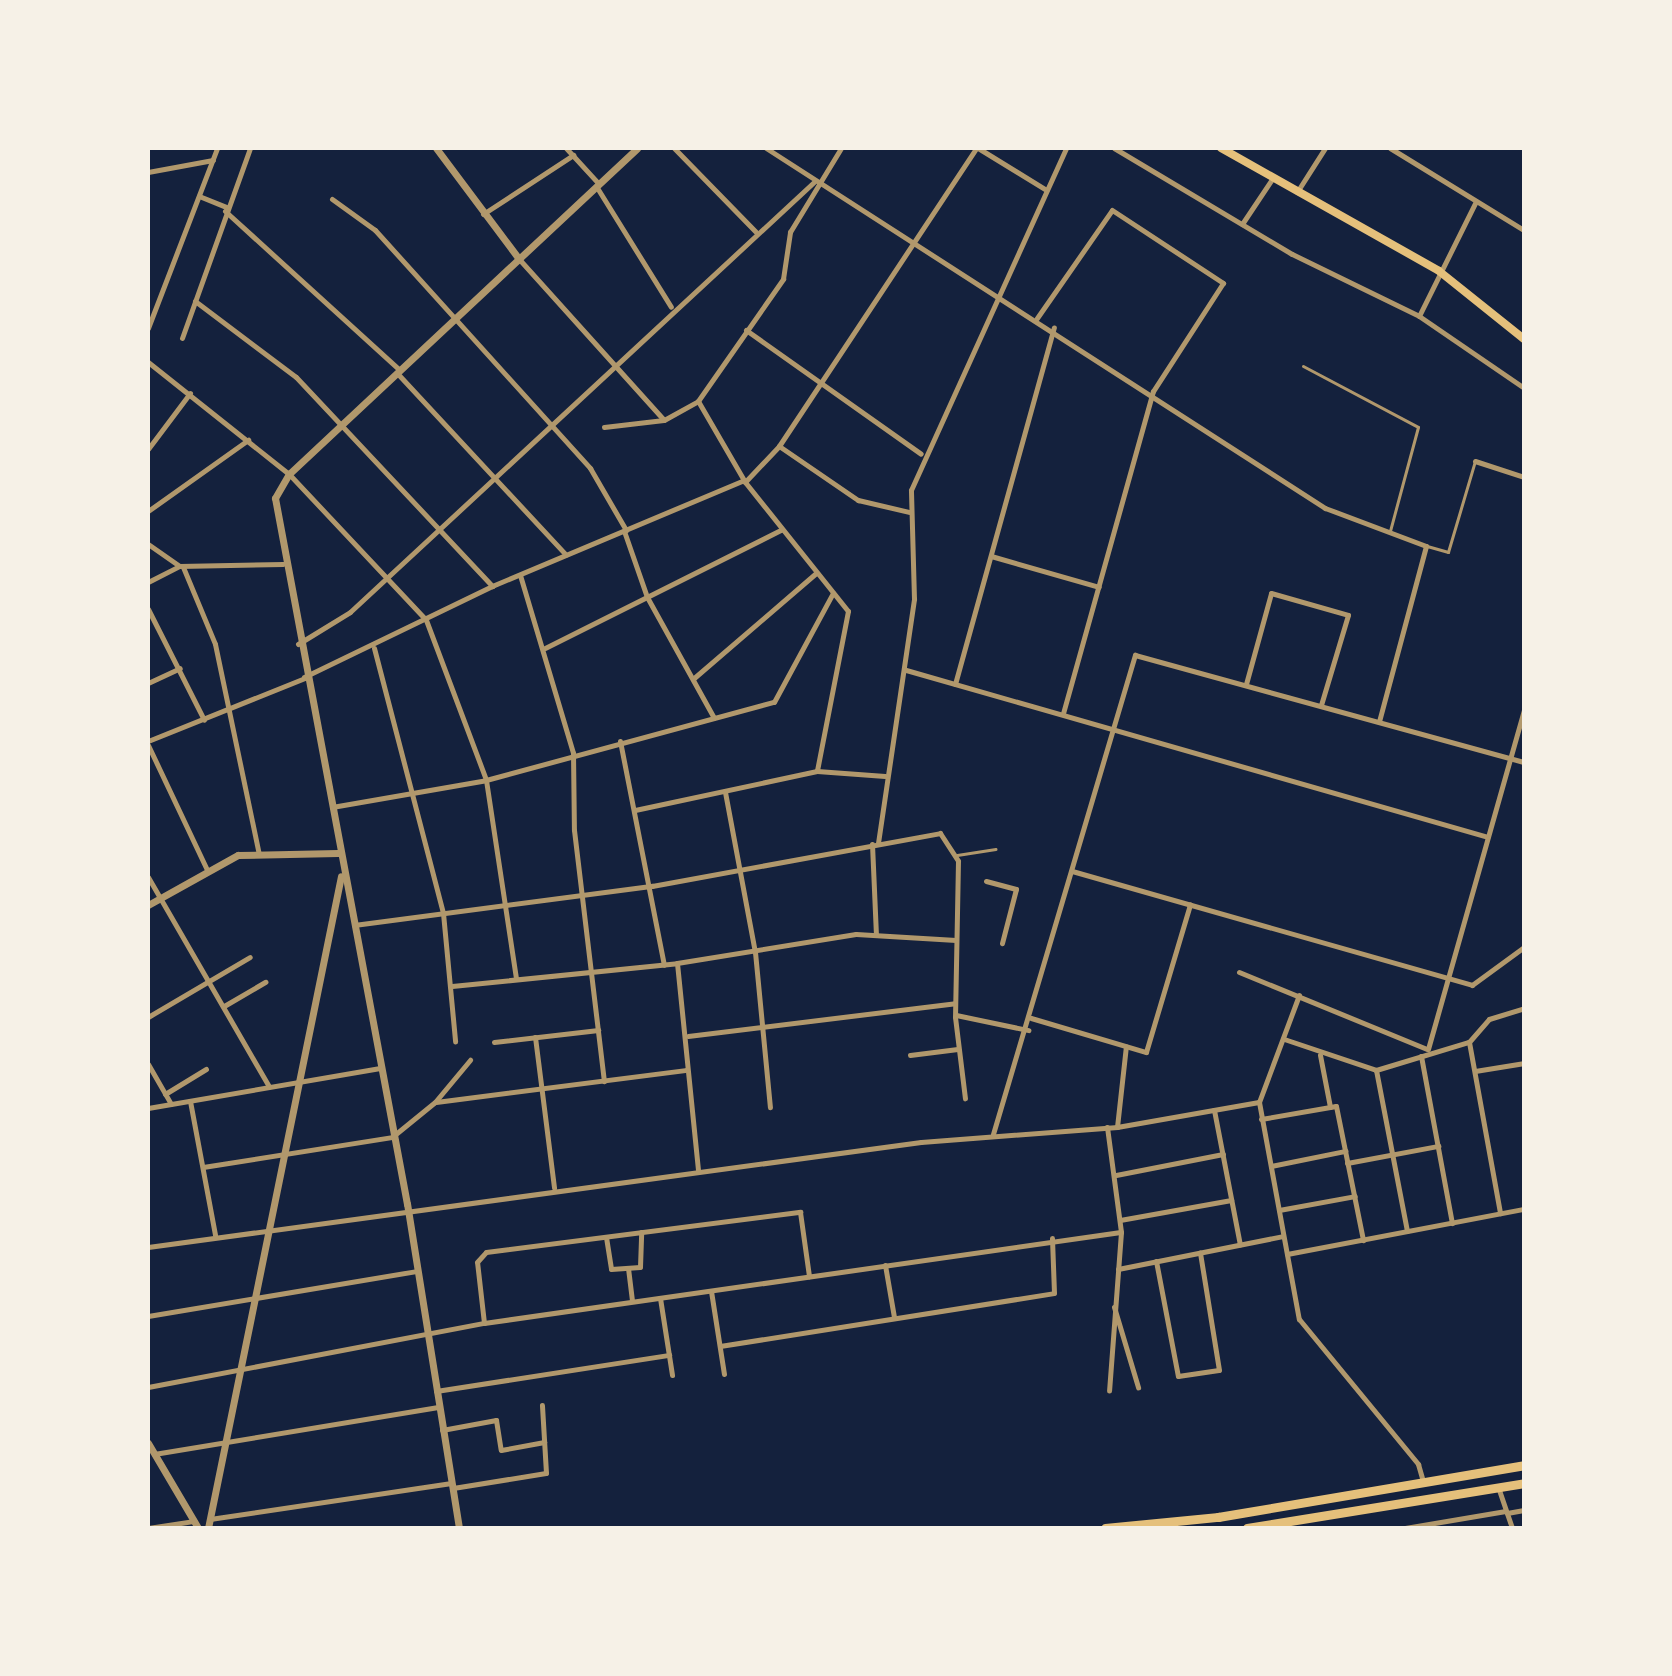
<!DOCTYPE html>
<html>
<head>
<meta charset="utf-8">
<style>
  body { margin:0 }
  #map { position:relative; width:1672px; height:1676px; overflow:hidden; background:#14213d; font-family:Arial,sans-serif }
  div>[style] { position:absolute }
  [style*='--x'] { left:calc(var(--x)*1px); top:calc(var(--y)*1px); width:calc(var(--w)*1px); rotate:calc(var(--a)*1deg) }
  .service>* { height:3px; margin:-1.5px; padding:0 1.5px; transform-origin:1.5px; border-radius:1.5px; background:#b1986c }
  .minor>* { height:5px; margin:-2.5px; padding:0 2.5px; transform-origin:2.5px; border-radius:2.5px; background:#b1986c }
  .tertiary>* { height:7px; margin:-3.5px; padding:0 3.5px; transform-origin:3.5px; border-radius:3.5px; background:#b1986c }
  .secondary>* { height:8px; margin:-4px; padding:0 4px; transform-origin:4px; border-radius:4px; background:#e5c07b }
  .primary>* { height:9px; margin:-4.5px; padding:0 4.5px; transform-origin:4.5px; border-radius:4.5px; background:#e5c07b }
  span { translate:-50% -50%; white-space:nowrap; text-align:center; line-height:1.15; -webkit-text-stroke:6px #f6f1e7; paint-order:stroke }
  .frame { position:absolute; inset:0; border:150px solid #f6f1e7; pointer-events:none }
</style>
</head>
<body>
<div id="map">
  <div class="service">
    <i style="--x:1303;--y:366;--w:130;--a:27.9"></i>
    <i style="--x:1418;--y:427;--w:108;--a:105.1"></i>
    <i style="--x:1427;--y:546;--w:22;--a:16"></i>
    <i style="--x:1448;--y:552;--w:95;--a:-73.5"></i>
    <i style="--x:957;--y:855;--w:39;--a:-9"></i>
  </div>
  <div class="minor">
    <i style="--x:566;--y:148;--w:49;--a:47.5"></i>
    <i style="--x:674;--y:148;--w:117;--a:45.7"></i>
    <i style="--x:766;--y:148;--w:665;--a:32.78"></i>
    <i style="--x:1325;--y:508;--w:108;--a:20.6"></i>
    <i style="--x:1426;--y:546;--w:181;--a:105"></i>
    <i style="--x:978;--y:148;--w:79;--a:31.5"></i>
    <i style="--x:1114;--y:148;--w:207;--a:30.8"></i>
    <i style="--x:1292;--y:254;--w:141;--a:26"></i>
    <i style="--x:1419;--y:316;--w:127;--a:34.4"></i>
    <i style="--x:1390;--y:148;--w:157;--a:31.5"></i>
    <i style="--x:148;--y:172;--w:66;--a:-10.5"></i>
    <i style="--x:596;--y:186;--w:142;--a:58.2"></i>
    <i style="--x:1297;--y:192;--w:52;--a:-57.5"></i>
    <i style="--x:199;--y:196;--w:29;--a:22"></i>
    <i style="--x:332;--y:199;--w:53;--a:35.8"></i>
    <i style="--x:375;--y:230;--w:321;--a:47.9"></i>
    <i style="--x:590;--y:468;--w:72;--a:59.9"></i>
    <i style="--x:225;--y:211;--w:236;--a:42.3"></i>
    <i style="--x:483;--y:214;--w:108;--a:-33.2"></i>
    <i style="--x:1242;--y:224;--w:54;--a:-56.3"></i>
    <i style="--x:519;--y:259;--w:215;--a:48"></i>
    <i style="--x:195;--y:301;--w:126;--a:37"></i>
    <i style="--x:296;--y:377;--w:287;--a:46.8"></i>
    <i style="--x:1419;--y:316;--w:128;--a:-63.6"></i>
    <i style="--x:1037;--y:318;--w:131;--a:-55.2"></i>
    <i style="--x:1112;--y:210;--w:133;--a:33.3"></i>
    <i style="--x:1223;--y:283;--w:129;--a:122.9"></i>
    <i style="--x:1153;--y:391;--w:335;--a:105.6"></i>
    <i style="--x:148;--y:328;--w:193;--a:-69"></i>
    <i style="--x:746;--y:330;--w:214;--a:35.3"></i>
    <i style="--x:182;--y:338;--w:202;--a:-70.3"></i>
    <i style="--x:148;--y:362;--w:180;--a:38.5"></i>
    <i style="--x:289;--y:474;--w:200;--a:46.8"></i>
    <i style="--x:426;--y:620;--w:171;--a:69.4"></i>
    <i style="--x:486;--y:780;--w:201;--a:81.4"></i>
    <i style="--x:397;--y:373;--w:248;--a:47.1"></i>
    <i style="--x:698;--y:401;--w:94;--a:59.9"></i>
    <i style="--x:745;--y:482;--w:165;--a:51.4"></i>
    <i style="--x:848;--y:611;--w:163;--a:101"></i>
    <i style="--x:604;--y:427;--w:60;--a:-6.7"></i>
    <i style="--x:664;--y:420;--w:39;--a:-29"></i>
    <i style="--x:698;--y:401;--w:149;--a:-55.1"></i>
    <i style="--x:783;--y:279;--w:48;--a:-81.5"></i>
    <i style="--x:790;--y:232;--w:98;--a:-58.7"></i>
    <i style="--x:779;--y:446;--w:96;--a:34.4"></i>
    <i style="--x:858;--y:500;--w:52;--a:13.2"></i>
    <i style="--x:148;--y:449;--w:70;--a:-53.1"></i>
    <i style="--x:1475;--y:461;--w:52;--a:18.1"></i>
    <i style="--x:745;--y:482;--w:50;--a:-46.6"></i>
    <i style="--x:779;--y:446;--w:357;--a:-56.5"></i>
    <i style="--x:148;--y:511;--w:123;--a:-35.4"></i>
    <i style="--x:624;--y:531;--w:70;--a:70.8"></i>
    <i style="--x:647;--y:597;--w:138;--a:61"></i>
    <i style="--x:148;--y:544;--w:38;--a:35"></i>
    <i style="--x:991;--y:556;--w:112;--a:16"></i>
    <i style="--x:183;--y:567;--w:83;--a:67.4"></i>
    <i style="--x:215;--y:644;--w:215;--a:78.2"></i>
    <i style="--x:520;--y:575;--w:186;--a:73.4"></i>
    <i style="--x:573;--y:753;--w:77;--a:89.3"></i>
    <i style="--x:574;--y:830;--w:253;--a:83.2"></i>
    <i style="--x:148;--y:582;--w:35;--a:-27"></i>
    <i style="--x:179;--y:566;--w:104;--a:-1.1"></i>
    <i style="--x:148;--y:609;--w:124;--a:63.2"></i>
    <i style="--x:298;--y:644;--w:61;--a:-31.6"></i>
    <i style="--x:350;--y:612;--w:634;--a:-42.83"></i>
    <i style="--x:374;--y:648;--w:274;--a:75.4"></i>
    <i style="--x:443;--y:913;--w:129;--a:84.6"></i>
    <i style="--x:545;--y:648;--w:264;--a:-26.6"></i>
    <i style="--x:906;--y:670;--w:605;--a:16.01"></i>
    <i style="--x:304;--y:677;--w:209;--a:-25.8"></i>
    <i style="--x:492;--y:586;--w:273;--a:-22.8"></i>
    <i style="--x:694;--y:678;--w:161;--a:-40.7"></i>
    <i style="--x:148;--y:683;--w:35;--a:-25"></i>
    <i style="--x:955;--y:684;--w:370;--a:-74.5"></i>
    <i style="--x:1246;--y:684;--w:94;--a:-74.6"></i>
    <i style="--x:1271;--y:593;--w:80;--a:15.9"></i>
    <i style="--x:1348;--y:615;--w:94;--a:106.7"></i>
    <i style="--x:148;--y:741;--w:169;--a:-21.9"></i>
    <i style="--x:620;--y:741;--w:228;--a:78.9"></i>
    <i style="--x:148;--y:745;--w:138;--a:64.7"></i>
    <i style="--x:725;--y:792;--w:163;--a:79.4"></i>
    <i style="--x:755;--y:952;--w:156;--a:84.5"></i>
    <i style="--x:332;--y:807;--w:156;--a:-9.9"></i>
    <i style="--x:486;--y:780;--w:298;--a:-15.2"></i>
    <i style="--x:774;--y:702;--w:124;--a:-61.6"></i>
    <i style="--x:635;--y:810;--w:186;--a:-12.1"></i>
    <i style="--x:817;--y:771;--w:68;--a:4.2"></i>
    <i style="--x:878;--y:843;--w:247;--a:-81.6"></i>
    <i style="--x:914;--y:599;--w:109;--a:-91.6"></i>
    <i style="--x:911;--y:490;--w:375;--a:-65.6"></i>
    <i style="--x:872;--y:844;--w:90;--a:87.5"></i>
    <i style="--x:1072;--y:871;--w:416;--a:15.9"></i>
    <i style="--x:1472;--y:985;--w:64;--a:-36.2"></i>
    <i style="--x:148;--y:877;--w:242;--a:60"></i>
    <i style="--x:986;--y:881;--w:31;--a:15"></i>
    <i style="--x:1016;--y:889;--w:56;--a:104.5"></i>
    <i style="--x:354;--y:925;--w:301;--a:-7.5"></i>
    <i style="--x:652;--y:886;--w:293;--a:-10.4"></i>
    <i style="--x:940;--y:833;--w:33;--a:57"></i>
    <i style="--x:958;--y:861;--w:156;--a:91.1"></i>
    <i style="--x:955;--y:1017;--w:82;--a:83"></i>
    <i style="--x:677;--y:963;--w:209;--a:84.2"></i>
    <i style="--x:1239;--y:972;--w:203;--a:22.3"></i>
    <i style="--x:452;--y:986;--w:226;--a:-5.8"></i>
    <i style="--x:677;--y:963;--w:181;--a:-9.2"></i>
    <i style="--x:856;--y:934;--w:100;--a:3.4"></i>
    <i style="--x:1299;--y:995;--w:114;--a:110.5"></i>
    <i style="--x:1259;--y:1102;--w:221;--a:79.6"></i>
    <i style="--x:1299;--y:1319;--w:188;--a:50.6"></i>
    <i style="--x:1418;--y:1464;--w:18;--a:74"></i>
    <i style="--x:224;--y:1006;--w:48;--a:-30.3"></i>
    <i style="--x:956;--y:1015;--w:74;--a:11.8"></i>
    <i style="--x:148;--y:1017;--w:118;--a:-30.5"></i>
    <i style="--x:1031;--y:1018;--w:120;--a:16.5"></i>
    <i style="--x:1146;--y:1052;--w:154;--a:-73.4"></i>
    <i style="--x:688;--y:1036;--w:269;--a:-7"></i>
    <i style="--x:535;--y:1037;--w:152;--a:82.8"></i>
    <i style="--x:1284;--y:1039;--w:97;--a:18.6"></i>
    <i style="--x:1376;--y:1070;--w:97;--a:-16.8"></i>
    <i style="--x:1469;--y:1042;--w:30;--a:-49"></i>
    <i style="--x:1489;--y:1019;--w:37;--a:-17"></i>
    <i style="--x:494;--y:1042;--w:105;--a:-6.6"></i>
    <i style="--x:1469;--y:1042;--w:174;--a:79.7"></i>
    <i style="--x:1428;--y:1049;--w:353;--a:-74.2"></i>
    <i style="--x:910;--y:1055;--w:48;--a:-7.1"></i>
    <i style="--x:1320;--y:1055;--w:53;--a:79.1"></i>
    <i style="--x:1421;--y:1056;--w:170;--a:79.5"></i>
    <i style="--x:148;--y:1064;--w:46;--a:60.1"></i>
    <i style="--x:1376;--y:1070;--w:164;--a:79.1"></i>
    <i style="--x:1475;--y:1071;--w:50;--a:-9.3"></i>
    <i style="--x:165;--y:1094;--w:48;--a:-31.4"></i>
    <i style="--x:190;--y:1101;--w:136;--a:79.4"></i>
    <i style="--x:436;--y:1102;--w:251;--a:-7.3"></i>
    <i style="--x:148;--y:1108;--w:234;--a:-9.8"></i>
    <i style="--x:1214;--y:1110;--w:137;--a:79.1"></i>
    <i style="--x:1261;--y:1119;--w:76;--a:-9.8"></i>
    <i style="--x:1336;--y:1106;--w:137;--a:78.6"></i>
    <i style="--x:1107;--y:1127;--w:106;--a:82.4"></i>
    <i style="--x:1121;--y:1232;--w:159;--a:94.3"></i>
    <i style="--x:1117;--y:1127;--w:81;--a:-83.7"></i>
    <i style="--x:993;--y:1134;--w:500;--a:-73.5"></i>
    <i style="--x:1135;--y:655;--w:403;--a:15.4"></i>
    <i style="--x:1347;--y:1163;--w:93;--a:-10.6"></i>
    <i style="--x:1271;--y:1166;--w:76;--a:-11.5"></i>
    <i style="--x:203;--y:1167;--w:191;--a:-9"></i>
    <i style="--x:392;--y:1137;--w:55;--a:-39.1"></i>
    <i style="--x:435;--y:1102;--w:55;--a:-50.2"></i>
    <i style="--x:1116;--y:1175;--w:109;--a:-11.1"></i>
    <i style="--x:1279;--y:1210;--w:77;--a:-10.4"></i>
    <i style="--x:1120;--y:1220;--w:113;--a:-10.2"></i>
    <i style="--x:606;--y:1237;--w:32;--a:81"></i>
    <i style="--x:611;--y:1269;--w:29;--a:-4"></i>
    <i style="--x:640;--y:1267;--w:35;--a:-88"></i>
    <i style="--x:148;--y:1247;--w:780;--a:-7.74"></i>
    <i style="--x:921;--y:1142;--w:197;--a:-4.4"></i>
    <i style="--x:1117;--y:1127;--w:144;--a:-10"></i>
    <i style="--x:1287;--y:1254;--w:241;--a:-10.8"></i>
    <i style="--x:1156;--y:1261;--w:117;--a:79.2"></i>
    <i style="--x:1178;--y:1376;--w:41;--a:-8.3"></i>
    <i style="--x:1219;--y:1370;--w:119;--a:-99.2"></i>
    <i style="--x:885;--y:1265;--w:53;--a:80.2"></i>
    <i style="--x:628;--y:1268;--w:33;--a:83"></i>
    <i style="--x:1118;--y:1269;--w:168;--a:-11.3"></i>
    <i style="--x:711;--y:1291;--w:84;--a:81.1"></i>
    <i style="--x:660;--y:1298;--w:78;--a:81.1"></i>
    <i style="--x:1114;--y:1307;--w:84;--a:73.3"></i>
    <i style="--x:148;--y:1316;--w:272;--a:-9.5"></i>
    <i style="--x:484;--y:1323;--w:61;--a:-96.5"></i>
    <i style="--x:477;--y:1262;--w:13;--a:-48"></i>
    <i style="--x:486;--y:1252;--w:317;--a:-7.3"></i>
    <i style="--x:800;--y:1212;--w:65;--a:82"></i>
    <i style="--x:720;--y:1346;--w:338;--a:-9"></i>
    <i style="--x:1054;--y:1293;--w:55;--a:-92.1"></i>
    <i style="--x:148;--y:1387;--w:342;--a:-10.8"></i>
    <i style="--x:484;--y:1323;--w:643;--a:-8.13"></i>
    <i style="--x:436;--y:1391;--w:236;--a:-8.8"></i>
    <i style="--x:442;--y:1430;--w:55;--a:-10.5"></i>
    <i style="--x:496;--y:1420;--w:30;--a:81"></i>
    <i style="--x:501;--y:1450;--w:44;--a:-10.5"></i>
    <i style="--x:154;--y:1454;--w:288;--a:-9.4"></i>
    <i style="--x:1498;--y:1487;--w:43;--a:71.1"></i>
    <i style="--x:453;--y:1488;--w:94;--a:-9.2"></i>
    <i style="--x:546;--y:1473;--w:68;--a:-93.4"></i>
    <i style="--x:1507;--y:1513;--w:17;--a:-10"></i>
    <i style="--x:210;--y:1519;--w:244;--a:-8.5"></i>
    <i style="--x:148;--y:1528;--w:47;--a:-8.7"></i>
    <i style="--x:1405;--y:1528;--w:102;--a:-9.6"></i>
  </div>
  <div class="tertiary">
    <i style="--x:436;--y:148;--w:139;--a:53.2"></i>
    <i style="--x:148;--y:905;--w:103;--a:-29.1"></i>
    <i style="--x:238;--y:855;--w:100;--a:-1.1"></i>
    <i style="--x:148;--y:1443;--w:99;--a:59.5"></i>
    <i style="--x:208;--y:1528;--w:665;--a:-78.47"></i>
    <i style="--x:459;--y:1528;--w:328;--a:-99.1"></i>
    <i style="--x:407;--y:1204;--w:718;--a:-100.59"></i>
    <i style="--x:275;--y:498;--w:28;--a:-60"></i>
    <i style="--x:289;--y:474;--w:477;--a:-43.1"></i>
  </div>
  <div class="secondary">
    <i style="--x:1221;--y:148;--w:250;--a:29.4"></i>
    <i style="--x:1439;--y:271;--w:109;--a:38.7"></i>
  </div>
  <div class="primary">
    <i style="--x:1105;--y:1528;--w:114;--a:-5.6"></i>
    <i style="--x:1218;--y:1517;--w:310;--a:-9.6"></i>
    <i style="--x:1247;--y:1528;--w:281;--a:-9.2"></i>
  </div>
  <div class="frame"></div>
</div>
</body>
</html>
